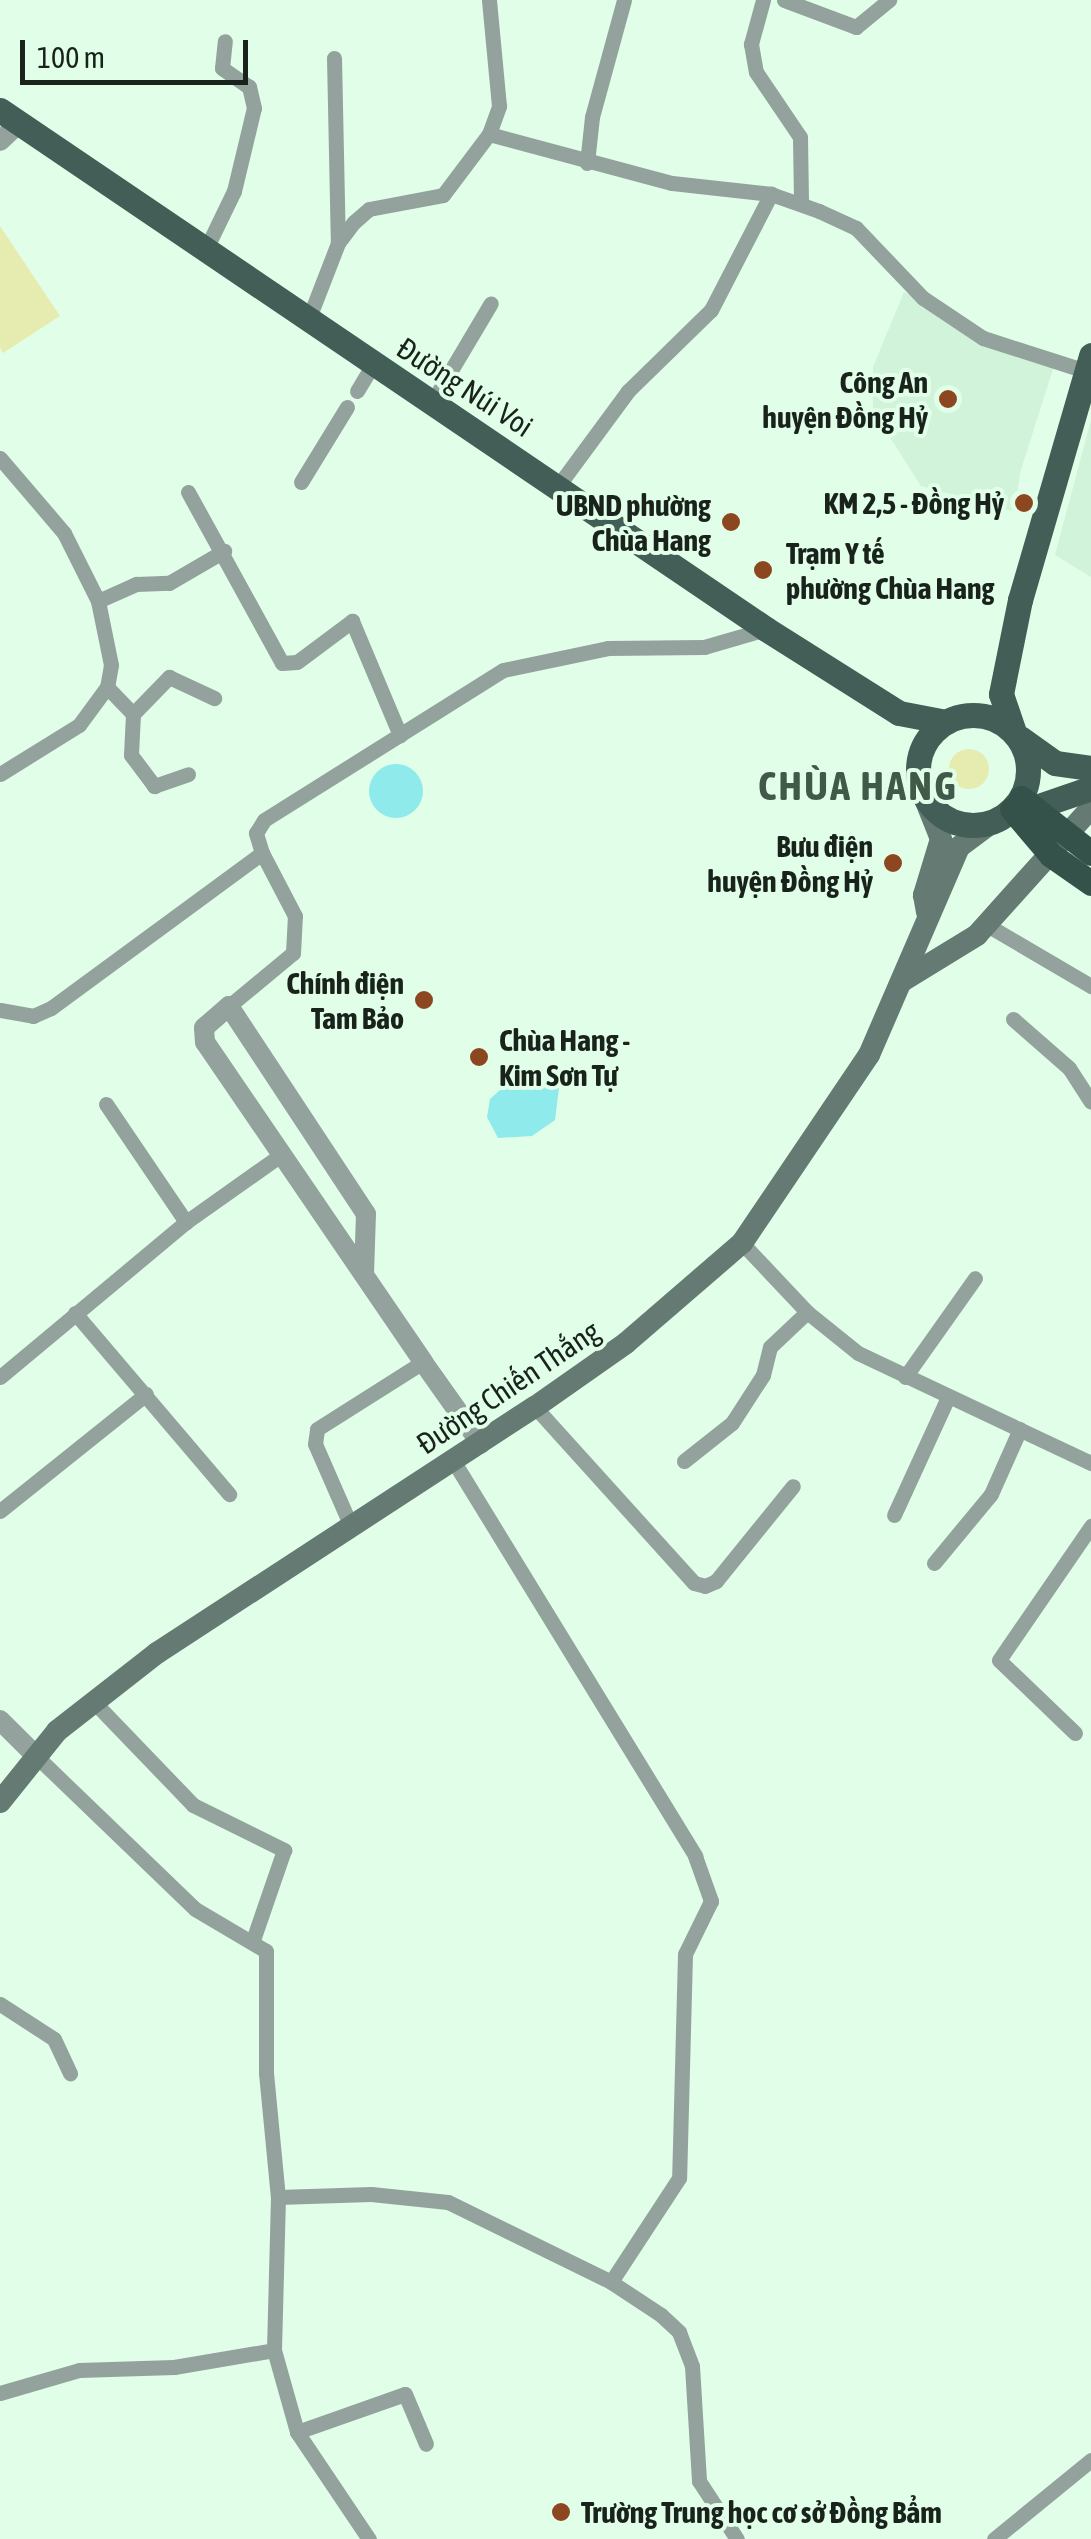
<!DOCTYPE html>
<html>
<head>
<meta charset="utf-8">
<style>
  body { margin:0 }
  #map { position:relative; width:1091px; height:2539px; overflow:hidden; background:#e1fee9; font-family:"Asap Condensed",sans-serif }
  div>[style] { position:absolute }
  [style*='--x'] { left:calc(var(--x)*1px); top:calc(var(--y)*1px); width:calc(var(--w)*1px); rotate:calc(var(--a)*1deg) }
  .built>* { inset:0; background:#d0f3da }
  .green>* { inset:0; background:#e6ebb0 }
  .round { border-radius:50% }
  .water>* { inset:0; background:#8eeaeb }
  .minor>* { height:15px; margin:-7.5px; padding:0 7.5px; transform-origin:7.5px; border-radius:7.5px; background:#93a29d }
  .tertiary>* { height:20px; margin:-10px; padding:0 10px; transform-origin:10px; border-radius:10px; background:#93a29d }
  .secondary>* { height:22px; margin:-11px; padding:0 11px; transform-origin:11px; border-radius:11px; background:#647a73 }
  .primary>* { height:25px; margin:-12.5px; padding:0 12.5px; transform-origin:12.5px; border-radius:12.5px; background:#435e56 }
  .primary>.ring { margin:-12.5px; padding:0; box-sizing:content-box; background:none; border:25px solid #435e56; border-radius:50% }
  .trunk>* { height:25px; margin:-12.5px; padding:0 12.5px; transform-origin:12.5px; border-radius:12.5px; background:#34524a }
  .dots>* { width:28px; height:28px; translate:-50% -50%; box-sizing:border-box; border:5px solid #e1fee9; border-radius:50% }
  span { translate:-50% -50%; white-space:nowrap; text-align:center; line-height:1.15; -webkit-text-stroke:8px #e1fee9; paint-order:stroke }
  .poi-label { font-size:30px; color:#19231c; font-weight:700 }
  .right { translate:-100% -50%; text-align:right }
  .left { translate:0 -50%; text-align:left }
  .street-label { font-size:30px; color:#19231c }
  .district-label { font-size:40px; color:#415948; font-weight:700; letter-spacing:2.5px }
  .scale { position:absolute; left:20px; top:40px; width:228px; height:45px; box-sizing:border-box; border:5px solid #19231c; border-top:0; padding-left:12px; font-size:30px; line-height:35px; white-space:nowrap; color:#19231c; -webkit-text-stroke:8px #e1fee9; paint-order:stroke }
</style>
</head>
<body>
<div id="map">
  <div class="built">
    <i style="clip-path:polygon(904px 292px,1054px 366px,1020px 473px,1015px 512px,921px 486px,873px 411px,873px 367px)"></i>
    <i style="clip-path:polygon(1091px 420px,1091px 577px,1055px 555px)"></i>
  </div>
  <div class="green">
    <i style="clip-path:polygon(0 226px,60px 316px,3px 353px,0 348px)"></i>
    <i class="round" style="left:949px;top:749px;width:40px;height:40px"></i>
  </div>
  <div class="water">
    <i class="round" style="left:369px;top:764px;width:54px;height:54px"></i>
    <i style="clip-path:polygon(541px 1076px,559px 1088px,555px 1120px,532px 1136px,498px 1138px,487px 1117px,490px 1099px,510px 1081px)"></i>
  </div>
  <div class="minor">
    <i style="--x:763;--y:0;--w:46;--a:105.3"></i>
    <i style="--x:751;--y:44;--w:28;--a:80"></i>
    <i style="--x:756;--y:72;--w:78;--a:55.9"></i>
    <i style="--x:800;--y:137;--w:67;--a:89.1"></i>
    <i style="--x:784;--y:0;--w:77;--a:20.6"></i>
    <i style="--x:856;--y:27;--w:43;--a:-39.3"></i>
    <i style="--x:334;--y:58;--w:185;--a:88.8"></i>
    <i style="--x:489;--y:134;--w:189;--a:15"></i>
    <i style="--x:672;--y:183;--w:100;--a:6.3"></i>
    <i style="--x:771;--y:194;--w:51;--a:19.5"></i>
    <i style="--x:819;--y:211;--w:41;--a:24.7"></i>
    <i style="--x:856;--y:228;--w:97;--a:46.3"></i>
    <i style="--x:923;--y:298;--w:72;--a:33.7"></i>
    <i style="--x:983;--y:338;--w:108;--a:17.8"></i>
    <i style="--x:587;--y:163;--w:46;--a:-83.8"></i>
    <i style="--x:592;--y:117;--w:121;--a:-74.7"></i>
    <i style="--x:204;--y:253;--w:69;--a:-64.2"></i>
    <i style="--x:234;--y:191;--w:85;--a:-76.5"></i>
    <i style="--x:254;--y:108;--w:22;--a:-103"></i>
    <i style="--x:249;--y:87;--w:33;--a:-145"></i>
    <i style="--x:222;--y:68;--w:27;--a:-84"></i>
    <i style="--x:307;--y:323;--w:86;--a:-68.8"></i>
    <i style="--x:338;--y:243;--w:26;--a:-53"></i>
    <i style="--x:354;--y:222;--w:20;--a:-41"></i>
    <i style="--x:369;--y:209;--w:75;--a:-10.7"></i>
    <i style="--x:443;--y:195;--w:76;--a:-53"></i>
    <i style="--x:489;--y:134;--w:30;--a:-70"></i>
    <i style="--x:499;--y:106;--w:106;--a:-95.4"></i>
    <i style="--x:357;--y:391;--w:29;--a:-59"></i>
    <i style="--x:431;--y:404;--w:117;--a:-59.3"></i>
    <i style="--x:0;--y:458;--w:99;--a:49.5"></i>
    <i style="--x:64;--y:533;--w:76;--a:63.4"></i>
    <i style="--x:98;--y:601;--w:65;--a:78.5"></i>
    <i style="--x:111;--y:665;--w:22;--a:100"></i>
    <i style="--x:107;--y:687;--w:47;--a:126.4"></i>
    <i style="--x:79;--y:725;--w:93;--a:148.2"></i>
    <i style="--x:301;--y:482;--w:88;--a:-58.5"></i>
    <i style="--x:558;--y:486;--w:118;--a:-53.6"></i>
    <i style="--x:628;--y:391;--w:116;--a:-44.3"></i>
    <i style="--x:711;--y:310;--w:131;--a:-62.7"></i>
    <i style="--x:188;--y:492;--w:195;--a:61.2"></i>
    <i style="--x:282;--y:663;--w:15;--a:-4"></i>
    <i style="--x:297;--y:662;--w:69;--a:-36.7"></i>
    <i style="--x:352;--y:621;--w:124;--a:67.2"></i>
    <i style="--x:98;--y:601;--w:42;--a:-24.1"></i>
    <i style="--x:136;--y:584;--w:33;--a:-2"></i>
    <i style="--x:169;--y:583;--w:64;--a:-30.2"></i>
    <i style="--x:107;--y:687;--w:37;--a:46"></i>
    <i style="--x:133;--y:714;--w:52;--a:-45.8"></i>
    <i style="--x:169;--y:677;--w:50;--a:25"></i>
    <i style="--x:133;--y:714;--w:41;--a:92.8"></i>
    <i style="--x:131;--y:755;--w:39;--a:53"></i>
    <i style="--x:154;--y:786;--w:36;--a:-19"></i>
    <i style="--x:987;--y:925;--w:121;--a:30.4"></i>
    <i style="--x:229;--y:1006;--w:83;--a:-39.6"></i>
    <i style="--x:293;--y:953;--w:37;--a:-87"></i>
    <i style="--x:295;--y:916;--w:71;--a:-117.6"></i>
    <i style="--x:0;--y:1010;--w:34;--a:10"></i>
    <i style="--x:33;--y:1016;--w:20;--a:-24"></i>
    <i style="--x:51;--y:1008;--w:262;--a:-36.3"></i>
    <i style="--x:262;--y:853;--w:21;--a:-107"></i>
    <i style="--x:256;--y:833;--w:15;--a:-58"></i>
    <i style="--x:264;--y:820;--w:282;--a:-32.1"></i>
    <i style="--x:503;--y:670;--w:107;--a:-11.8"></i>
    <i style="--x:608;--y:648;--w:96;--a:-0.6"></i>
    <i style="--x:704;--y:647;--w:65;--a:-16.2"></i>
    <i style="--x:1013;--y:1019;--w:74;--a:41.2"></i>
    <i style="--x:1069;--y:1068;--w:40;--a:57.1"></i>
    <i style="--x:106;--y:1104;--w:143;--a:55.9"></i>
    <i style="--x:742;--y:1243;--w:95;--a:46.7"></i>
    <i style="--x:807;--y:1312;--w:65;--a:38.8"></i>
    <i style="--x:858;--y:1353;--w:258;--a:25.3"></i>
    <i style="--x:75;--y:1313;--w:238;--a:49.6"></i>
    <i style="--x:0;--y:1377;--w:242;--a:-39.8"></i>
    <i style="--x:186;--y:1222;--w:118;--a:-35.3"></i>
    <i style="--x:905;--y:1377;--w:121;--a:-54.7"></i>
    <i style="--x:535;--y:1407;--w:237;--a:47.9"></i>
    <i style="--x:694;--y:1583;--w:11;--a:15"></i>
    <i style="--x:705;--y:1586;--w:12;--a:-24"></i>
    <i style="--x:716;--y:1581;--w:122;--a:-51"></i>
    <i style="--x:684;--y:1461;--w:61;--a:-38.4"></i>
    <i style="--x:732;--y:1423;--w:57;--a:-57.1"></i>
    <i style="--x:763;--y:1375;--w:29;--a:-76"></i>
    <i style="--x:770;--y:1347;--w:51;--a:-43.4"></i>
    <i style="--x:454;--y:1462;--w:462;--a:58.5"></i>
    <i style="--x:695;--y:1856;--w:48;--a:70.4"></i>
    <i style="--x:711;--y:1901;--w:59;--a:116.1"></i>
    <i style="--x:685;--y:1954;--w:224;--a:91.5"></i>
    <i style="--x:679;--y:2178;--w:124;--a:123.2"></i>
    <i style="--x:0;--y:1511;--w:187;--a:-38.7"></i>
    <i style="--x:894;--y:1515;--w:130;--a:-65.4"></i>
    <i style="--x:350;--y:1524;--w:87;--a:-113.6"></i>
    <i style="--x:315;--y:1444;--w:15;--a:-82"></i>
    <i style="--x:317;--y:1429;--w:125;--a:-32.3"></i>
    <i style="--x:934;--y:1563;--w:89;--a:-50.4"></i>
    <i style="--x:991;--y:1494;--w:71;--a:-66"></i>
    <i style="--x:93;--y:1701;--w:144;--a:46.1"></i>
    <i style="--x:193;--y:1805;--w:102;--a:26.3"></i>
    <i style="--x:284;--y:1850;--w:95;--a:109"></i>
    <i style="--x:1075;--y:1733;--w:105;--a:-136.2"></i>
    <i style="--x:999;--y:1660;--w:163;--a:-55.5"></i>
    <i style="--x:34;--y:1754;--w:223;--a:43.9"></i>
    <i style="--x:195;--y:1909;--w:82;--a:30.6"></i>
    <i style="--x:266;--y:1951;--w:122;--a:90"></i>
    <i style="--x:266;--y:2073;--w:125;--a:84.5"></i>
    <i style="--x:278;--y:2197;--w:153;--a:91.5"></i>
    <i style="--x:274;--y:2350;--w:85;--a:74.3"></i>
    <i style="--x:297;--y:2432;--w:129;--a:56.1"></i>
    <i style="--x:0;--y:2004;--w:64;--a:32.9"></i>
    <i style="--x:54;--y:2039;--w:38;--a:65"></i>
    <i style="--x:278;--y:2197;--w:93;--a:-1.8"></i>
    <i style="--x:371;--y:2194;--w:77;--a:5.9"></i>
    <i style="--x:448;--y:2202;--w:182;--a:26.1"></i>
    <i style="--x:611;--y:2282;--w:60;--a:33.4"></i>
    <i style="--x:661;--y:2315;--w:25;--a:43"></i>
    <i style="--x:679;--y:2332;--w:36;--a:69"></i>
    <i style="--x:692;--y:2366;--w:115;--a:86.5"></i>
    <i style="--x:699;--y:2481;--w:69;--a:56.8"></i>
    <i style="--x:0;--y:2393;--w:82;--a:-16.2"></i>
    <i style="--x:79;--y:2370;--w:95;--a:-1.8"></i>
    <i style="--x:174;--y:2367;--w:101;--a:-9.6"></i>
    <i style="--x:297;--y:2432;--w:114;--a:-19.4"></i>
    <i style="--x:405;--y:2394;--w:54;--a:67.2"></i>
    <i style="--x:994;--y:2539;--w:125;--a:-39.2"></i>
  </div>
  <div class="tertiary">
    <i style="--x:0;--y:141;--w:26;--a:-43"></i>
    <i style="--x:364;--y:1274;--w:60;--a:-88.1"></i>
    <i style="--x:366;--y:1214;--w:249;--a:-123.4"></i>
    <i style="--x:229;--y:1006;--w:33;--a:139"></i>
    <i style="--x:204;--y:1028;--w:14;--a:86"></i>
    <i style="--x:205;--y:1042;--w:387;--a:55.7"></i>
    <i style="--x:423;--y:1362;--w:100;--a:54.7"></i>
    <i style="--x:0;--y:1720;--w:48;--a:45"></i>
  </div>
  <div class="secondary">
    <i style="--x:921;--y:789;--w:54;--a:68.2"></i>
    <i style="--x:941;--y:839;--w:59;--a:106.9"></i>
    <i style="--x:924;--y:895;--w:17;--a:80"></i>
    <i style="--x:902;--y:981;--w:88;--a:-31.5"></i>
    <i style="--x:977;--y:935;--w:171;--a:-48.1"></i>
    <i style="--x:0;--y:1802;--w:91;--a:-51.2"></i>
    <i style="--x:57;--y:1731;--w:127;--a:-38"></i>
    <i style="--x:157;--y:1653;--w:451;--a:-33.1"></i>
    <i style="--x:535;--y:1407;--w:111;--a:-35.1"></i>
    <i style="--x:626;--y:1343;--w:153;--a:-40.8"></i>
    <i style="--x:742;--y:1243;--w:227;--a:-56"></i>
    <i style="--x:869;--y:1055;--w:227;--a:-66.6"></i>
    <i style="--x:959;--y:847;--w:44;--a:-36.6"></i>
  </div>
  <div class="primary">
    <i style="--x:0;--y:110;--w:925;--a:34.12"></i>
    <i style="--x:766;--y:629;--w:157;--a:32.3"></i>
    <i style="--x:899;--y:713;--w:48;--a:10.8"></i>
    <i class="ring" style="left:918px;top:715px;width:85px;height:85px"></i>
    <i style="--x:1014;--y:732;--w:40;--a:-108.9"></i>
    <i style="--x:1001;--y:694;--w:96;--a:-78.6"></i>
    <i style="--x:1020;--y:600;--w:255;--a:-73.8"></i>
    <i style="--x:1020;--y:738;--w:43;--a:35.5"></i>
    <i style="--x:1055;--y:763;--w:36;--a:8"></i>
    <i style="--x:1021;--y:812;--w:74;--a:-18.9"></i>
  </div>
  <div class="trunk">
    <i style="--x:1021;--y:798;--w:89;--a:38.2"></i>
    <i style="--x:1012;--y:809;--w:60;--a:49.7"></i>
    <i style="--x:1051;--y:855;--w:49;--a:35"></i>
  </div>
  <div class="dots">
    <i style="left:948px;top:399px;background:#8d4720"></i>
    <i style="left:1024px;top:503px;background:#8d4720"></i>
    <i style="left:731px;top:522px;background:#8d4720"></i>
    <i style="left:763px;top:570px;background:#8d4720"></i>
    <i style="left:893px;top:863px;background:#8d4720"></i>
    <i style="left:424px;top:1000px;background:#8d4720"></i>
    <i style="left:479px;top:1057px;background:#8d4720"></i>
    <i style="left:561px;top:2512px;background:#8d4720"></i>
  </div>
  <div class="poi-label">
    <span class="right" style="left:928px;top:399px">Công An<br>huyện Đồng Hỷ</span>
    <span class="right" style="left:1004px;top:503px">KM 2,5 - Đồng Hỷ</span>
    <span class="right" style="left:711px;top:522px">UBND phường<br>Chùa Hang</span>
    <span class="left" style="left:786px;top:570px">Trạm Y tế<br>phường Chùa Hang</span>
    <span class="right" style="left:873px;top:863px">Bưu điện<br>huyện Đồng Hỷ</span>
    <span class="right" style="left:404px;top:1000px">Chính điện<br>Tam Bảo</span>
    <span class="left" style="left:499px;top:1057px">Chùa Hang -<br>Kim Sơn Tự</span>
    <span class="left" style="left:581px;top:2512px">Trường Trung học cơ sở Đồng Bẩm</span>
  </div>
  <div class="street-label">
    <span style="left:465px;top:387px;rotate:33deg">Đường Núi Voi</span>
    <span style="left:508px;top:1387px;rotate:-34deg">Đường Chiến Thắng</span>
  </div>
  <div class="district-label">
    <span style="left:858px;top:786px">CHÙA HANG</span>
  </div>
  <div class="scale">100 m</div>
</div>
</body>
</html>
